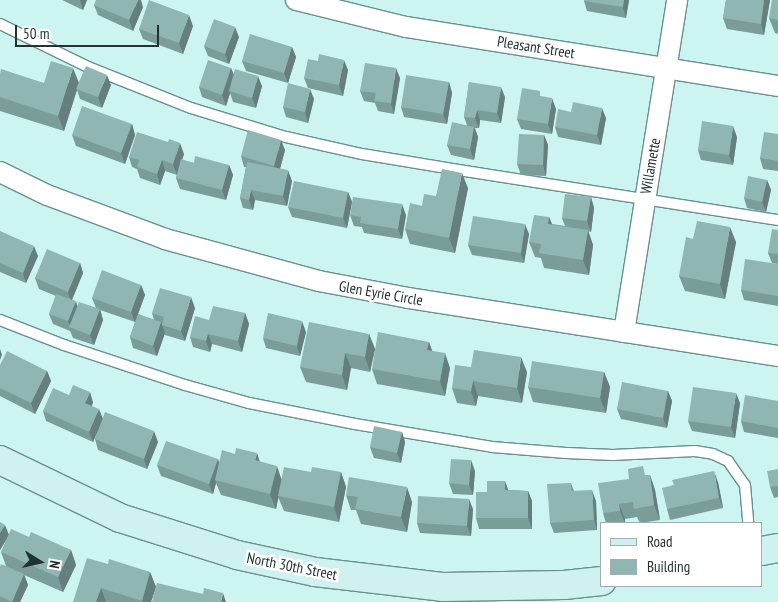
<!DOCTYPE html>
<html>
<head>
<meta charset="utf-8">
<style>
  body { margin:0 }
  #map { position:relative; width:778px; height:602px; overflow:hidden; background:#ccf5f2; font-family:"PT Sans Narrow",sans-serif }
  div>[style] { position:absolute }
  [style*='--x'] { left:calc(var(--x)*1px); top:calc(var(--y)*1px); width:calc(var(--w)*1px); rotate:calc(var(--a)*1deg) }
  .roads { filter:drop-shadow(1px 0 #6a908d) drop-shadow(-1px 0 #6a908d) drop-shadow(0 1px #6a908d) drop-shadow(0 -1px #6a908d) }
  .service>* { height:10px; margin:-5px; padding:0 5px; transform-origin:5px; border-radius:5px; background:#fff }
  .minor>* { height:20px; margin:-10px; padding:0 10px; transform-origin:10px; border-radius:10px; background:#fff }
  .secondary>* { height:28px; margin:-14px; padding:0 14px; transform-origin:14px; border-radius:14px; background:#cff2f1 }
  .wall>* { inset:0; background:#7b9d9a }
  .shaded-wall>* { inset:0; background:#647f7d }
  .building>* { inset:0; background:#8fb6b3 }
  span { translate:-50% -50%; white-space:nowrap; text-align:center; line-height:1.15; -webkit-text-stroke:5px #fff; paint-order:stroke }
  .street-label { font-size:15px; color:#233231 }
  .legend { position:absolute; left:600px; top:522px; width:162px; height:65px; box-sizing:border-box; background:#fff; border:1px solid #a7adad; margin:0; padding:6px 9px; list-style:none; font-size:15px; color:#233231 }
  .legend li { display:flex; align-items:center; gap:10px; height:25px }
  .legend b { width:25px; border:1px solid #a7adad }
  .north { position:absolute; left:15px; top:537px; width:50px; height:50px; -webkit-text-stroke:4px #fff; paint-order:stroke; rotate:100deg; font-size:14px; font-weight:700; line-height:20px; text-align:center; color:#233231 }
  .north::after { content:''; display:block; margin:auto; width:18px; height:22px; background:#233231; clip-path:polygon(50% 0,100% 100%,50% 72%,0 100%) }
  .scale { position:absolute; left:15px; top:25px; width:144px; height:22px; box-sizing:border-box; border:2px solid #233231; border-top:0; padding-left:6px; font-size:15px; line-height:18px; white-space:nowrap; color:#233231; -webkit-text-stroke:4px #fff; paint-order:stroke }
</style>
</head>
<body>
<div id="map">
  <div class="roads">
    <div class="service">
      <i style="--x:0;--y:24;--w:98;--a:26"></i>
      <i style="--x:88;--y:67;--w:111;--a:21.7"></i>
      <i style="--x:191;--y:108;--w:99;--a:17"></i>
      <i style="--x:286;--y:137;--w:78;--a:12.6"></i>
      <i style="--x:362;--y:154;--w:104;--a:9.4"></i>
      <i style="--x:465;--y:171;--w:317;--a:8.9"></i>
      <i style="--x:0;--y:320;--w:69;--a:21.3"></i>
      <i style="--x:64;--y:345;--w:127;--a:18.3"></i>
      <i style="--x:185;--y:385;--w:66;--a:15.7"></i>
      <i style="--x:249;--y:403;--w:108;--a:11.2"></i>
      <i style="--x:355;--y:424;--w:139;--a:9.5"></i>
      <i style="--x:492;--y:447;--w:74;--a:4.6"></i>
      <i style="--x:566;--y:453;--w:47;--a:2.4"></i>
      <i style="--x:613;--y:455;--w:82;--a:-2.8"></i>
      <i style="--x:695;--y:451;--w:18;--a:9"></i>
      <i style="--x:713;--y:454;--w:17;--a:25"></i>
      <i style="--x:728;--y:461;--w:29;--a:55"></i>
      <i style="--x:745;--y:485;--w:38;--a:85"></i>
    </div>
    <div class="minor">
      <i style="--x:296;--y:0;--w:113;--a:13.8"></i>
      <i style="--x:406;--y:27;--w:377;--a:9"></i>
      <i style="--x:0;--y:172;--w:52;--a:26.1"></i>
      <i style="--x:47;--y:195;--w:126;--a:20.4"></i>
      <i style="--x:165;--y:239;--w:160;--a:15.3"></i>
      <i style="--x:319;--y:281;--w:91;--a:10.8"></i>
      <i style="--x:408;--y:298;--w:375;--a:8.9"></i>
      <i style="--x:624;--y:332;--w:336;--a:-80.9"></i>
    </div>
    <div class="secondary">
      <i style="--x:0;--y:460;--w:133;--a:25.8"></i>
      <i style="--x:120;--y:518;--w:123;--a:17.5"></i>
      <i style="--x:237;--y:555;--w:80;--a:12.3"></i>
      <i style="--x:315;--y:572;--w:128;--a:6.7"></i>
      <i style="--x:442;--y:587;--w:122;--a:-0.9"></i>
      <i style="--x:564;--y:585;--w:38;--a:-6"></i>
      <i style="--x:762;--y:551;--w:16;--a:-11"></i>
    </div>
  </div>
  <div class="wall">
    <i style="clip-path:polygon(62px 0,87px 0,83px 10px)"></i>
    <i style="clip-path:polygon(629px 0,626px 18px,587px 11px,584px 1px)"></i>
    <i style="clip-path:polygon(726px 0,770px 0,764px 35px,727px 29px,723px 18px)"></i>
    <i style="clip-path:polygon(778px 0,778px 34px,775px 33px,769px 18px)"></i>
    <i style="clip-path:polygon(94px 5px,143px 7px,133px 31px,98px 15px)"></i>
    <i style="clip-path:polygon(193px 26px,183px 54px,143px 39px,139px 29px)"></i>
    <i style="clip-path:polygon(239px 37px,229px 64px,208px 56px,204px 46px)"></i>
    <i style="clip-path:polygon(292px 47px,296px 57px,288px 83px,246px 71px,242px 61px)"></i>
    <i style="clip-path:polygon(318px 61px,348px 70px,343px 96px,308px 88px,304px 78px)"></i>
    <i style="clip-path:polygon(231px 68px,234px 75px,262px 86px,256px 108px,233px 102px,230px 93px,226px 106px,202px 97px,199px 87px)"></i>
    <i style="clip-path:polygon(0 74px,44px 83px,79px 83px,111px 85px,102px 108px,80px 99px,77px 90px,64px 131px,0 111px)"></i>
    <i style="clip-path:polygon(400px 78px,394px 114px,378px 111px,375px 103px,364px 101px,360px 91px)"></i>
    <i style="clip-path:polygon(449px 82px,452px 93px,447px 124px,404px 117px,401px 107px)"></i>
    <i style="clip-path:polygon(469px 82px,505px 97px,501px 123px,480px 120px,479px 128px,475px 128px,478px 137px,474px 160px,451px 155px,447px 145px,467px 125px,464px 117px)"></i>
    <i style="clip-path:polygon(314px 99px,308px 123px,286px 117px,283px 107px)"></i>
    <i style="clip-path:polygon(556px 109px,552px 134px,521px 129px,517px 119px)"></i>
    <i style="clip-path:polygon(606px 118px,601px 145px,558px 137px,555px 127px)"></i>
    <i style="clip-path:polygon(132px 124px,135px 135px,125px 164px,76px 146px,72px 135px)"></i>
    <i style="clip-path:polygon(778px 134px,778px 171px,763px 169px,760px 158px)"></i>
    <i style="clip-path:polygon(544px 135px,548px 145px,546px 176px,521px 175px,517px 164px)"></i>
    <i style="clip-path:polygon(737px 137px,733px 165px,701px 160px,698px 150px)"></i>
    <i style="clip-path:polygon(285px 150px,280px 169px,292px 181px,287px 206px,255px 200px,253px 210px,243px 208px,240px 198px,246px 167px,244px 167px,241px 156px)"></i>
    <i style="clip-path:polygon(184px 154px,182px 160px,194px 163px,229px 165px,233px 175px,226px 200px,180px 189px,176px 178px,180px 164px,177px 175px,165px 171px,160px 185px,140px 178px,137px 169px,132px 167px,129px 157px)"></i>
    <i style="clip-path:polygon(767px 180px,771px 190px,766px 212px,747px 208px,744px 198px)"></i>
    <i style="clip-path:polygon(468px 188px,455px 253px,410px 244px,405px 229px,422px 206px,436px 196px)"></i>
    <i style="clip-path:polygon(348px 192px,352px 202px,347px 228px,292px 217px,288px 207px)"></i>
    <i style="clip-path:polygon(591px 197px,594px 208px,591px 232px,588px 231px,593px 245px,589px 275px,544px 268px,541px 258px,535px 257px,529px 242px,549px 217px,552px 224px,565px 226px,562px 218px)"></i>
    <i style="clip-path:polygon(350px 215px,406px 215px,402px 239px,364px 233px,362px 227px,354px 226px)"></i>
    <i style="clip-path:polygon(778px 230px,778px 264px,772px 263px,768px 253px)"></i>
    <i style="clip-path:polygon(0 231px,38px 256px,26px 283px,0 272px)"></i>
    <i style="clip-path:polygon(529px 234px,524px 263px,472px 255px,468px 245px)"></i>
    <i style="clip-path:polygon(693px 239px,736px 242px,725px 299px,685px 291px,679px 276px)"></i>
    <i style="clip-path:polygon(80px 263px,83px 273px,72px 300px,77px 306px,96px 308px,92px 298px,141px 285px,145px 295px,138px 314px,154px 320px,152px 313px,195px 308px,185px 341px,165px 335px,165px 333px,157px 356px,133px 348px,130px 337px,135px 322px,100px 310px,103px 320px,94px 345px,73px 338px,70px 331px,53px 324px,49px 314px,56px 296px,39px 289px,35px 278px)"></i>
    <i style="clip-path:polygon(778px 264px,778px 306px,744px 300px,741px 290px)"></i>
    <i style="clip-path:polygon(245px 313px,249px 324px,242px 352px,212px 344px,210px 352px,193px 347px,190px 337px,209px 320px)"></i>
    <i style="clip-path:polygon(306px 332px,300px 356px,266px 348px,263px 338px)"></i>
    <i style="clip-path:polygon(369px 334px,375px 349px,370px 372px,351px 368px,347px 390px,306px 382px,300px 367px)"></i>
    <i style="clip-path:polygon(429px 342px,432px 351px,450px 368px,445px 396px,377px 384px,372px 369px)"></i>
    <i style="clip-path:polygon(0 365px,47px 371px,51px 381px,35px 414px,0 396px)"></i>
    <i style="clip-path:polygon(471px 367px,527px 372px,522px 403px,478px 396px,476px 406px,457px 403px,452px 388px)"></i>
    <i style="clip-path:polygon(604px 372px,610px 387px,606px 413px,533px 402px,528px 387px)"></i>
    <i style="clip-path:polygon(668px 391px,672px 401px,667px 428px,621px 419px,617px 409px)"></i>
    <i style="clip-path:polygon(69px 395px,93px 402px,92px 406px,102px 419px,158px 442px,147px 469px,98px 450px,95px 439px,100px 426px,93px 442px,46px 421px,43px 411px)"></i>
    <i style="clip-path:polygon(778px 401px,778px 438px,744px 432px,741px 421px)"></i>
    <i style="clip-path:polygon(740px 403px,735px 438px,692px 431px,688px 421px)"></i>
    <i style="clip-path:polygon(402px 432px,405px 442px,401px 463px,374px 458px,370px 447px)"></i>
    <i style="clip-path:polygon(218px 459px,219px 464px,260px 462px,282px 479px,311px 472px,341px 472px,346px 487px,339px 522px,284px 511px,278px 497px,276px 509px,221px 495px,216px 483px,213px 494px,161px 476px,157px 465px)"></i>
    <i style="clip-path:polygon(778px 469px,778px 497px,774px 498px,770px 487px)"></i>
    <i style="clip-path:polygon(475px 471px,473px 495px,453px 494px,449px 483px)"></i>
    <i style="clip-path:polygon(646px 475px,650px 475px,655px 490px,660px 520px,640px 523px,637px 517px,625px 519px,625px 523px,606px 523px,603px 513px)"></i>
    <i style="clip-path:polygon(718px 482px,723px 508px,670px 520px,667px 509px)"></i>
    <i style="clip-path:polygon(571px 483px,574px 491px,596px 501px,597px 530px,554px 533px,550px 523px)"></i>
    <i style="clip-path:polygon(508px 490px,528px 491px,532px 501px,532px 529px,479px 529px,476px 518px,487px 492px)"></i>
    <i style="clip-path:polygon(346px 495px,412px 502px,407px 532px,361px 524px,356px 510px,351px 510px)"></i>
    <i style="clip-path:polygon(473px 509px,471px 536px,420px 533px,417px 523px)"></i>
    <i style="clip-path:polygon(0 522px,9px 535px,29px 537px,71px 550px,76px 565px,63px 592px,24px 575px,28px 585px,20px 602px,0 602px,0 567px,6px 566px,1px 552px,8px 537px,0 550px)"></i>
    <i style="clip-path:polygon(108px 564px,150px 572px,156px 587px,151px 602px,73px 602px)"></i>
  </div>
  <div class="shaded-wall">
    <i style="clip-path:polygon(80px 0,87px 0,83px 10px)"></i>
    <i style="clip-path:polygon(138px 0,141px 0,143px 7px,133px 31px,129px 20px)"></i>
    <i style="clip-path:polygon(624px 0,629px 0,626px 18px,623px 7px)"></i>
    <i style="clip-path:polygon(764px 0,770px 0,764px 35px,761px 24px)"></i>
    <i style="clip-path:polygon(189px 15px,193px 26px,183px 54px,179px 43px)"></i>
    <i style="clip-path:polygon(235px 27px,239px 37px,229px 64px,225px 54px)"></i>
    <i style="clip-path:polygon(292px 47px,296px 57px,288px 83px,284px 73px)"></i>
    <i style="clip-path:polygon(344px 60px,348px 70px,343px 96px,339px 85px)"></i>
    <i style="clip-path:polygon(73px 68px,79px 83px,64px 131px,58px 116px)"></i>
    <i style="clip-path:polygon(231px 68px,235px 78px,229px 91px,230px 93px,226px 106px,222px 95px)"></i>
    <i style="clip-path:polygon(396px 68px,400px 78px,394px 114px,391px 103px)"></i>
    <i style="clip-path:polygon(107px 75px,111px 85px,102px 108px,98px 97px)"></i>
    <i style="clip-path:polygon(258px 76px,262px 86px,256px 108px,252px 98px)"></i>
    <i style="clip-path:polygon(449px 82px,452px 93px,447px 124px,443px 114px)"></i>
    <i style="clip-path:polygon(501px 87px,505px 97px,501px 123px,497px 113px)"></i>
    <i style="clip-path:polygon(310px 89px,314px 99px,308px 123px,305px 112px)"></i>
    <i style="clip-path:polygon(552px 98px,556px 109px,552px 134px,548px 124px)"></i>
    <i style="clip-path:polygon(602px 108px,606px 118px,601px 145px,597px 135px)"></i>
    <i style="clip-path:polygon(477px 110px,480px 120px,479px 128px,475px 118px)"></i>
    <i style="clip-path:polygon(132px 124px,135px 135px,125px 164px,121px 153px)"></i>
    <i style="clip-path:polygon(733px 126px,737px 137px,733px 165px,729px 155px)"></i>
    <i style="clip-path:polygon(474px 127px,478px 137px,474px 160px,470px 149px)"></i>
    <i style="clip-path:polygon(544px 135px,548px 145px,546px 176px,543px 165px)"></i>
    <i style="clip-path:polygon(281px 140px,285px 150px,278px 176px,274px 166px)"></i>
    <i style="clip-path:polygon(180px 143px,184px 154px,177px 175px,173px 164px)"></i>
    <i style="clip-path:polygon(162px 160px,165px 171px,160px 185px,157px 174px)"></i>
    <i style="clip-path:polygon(229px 165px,233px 175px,226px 200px,222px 190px)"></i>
    <i style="clip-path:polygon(288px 170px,292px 181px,287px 206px,283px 196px)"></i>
    <i style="clip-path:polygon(462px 173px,468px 188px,455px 253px,449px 238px)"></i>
    <i style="clip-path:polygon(767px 180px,771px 190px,766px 212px,762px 202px)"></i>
    <i style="clip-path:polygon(251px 190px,255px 200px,253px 210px,249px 200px)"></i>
    <i style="clip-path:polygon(348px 192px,352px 202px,347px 228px,343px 218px)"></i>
    <i style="clip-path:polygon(591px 197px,594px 208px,591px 232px,587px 221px)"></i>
    <i style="clip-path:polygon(402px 204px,406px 215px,402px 239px,398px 229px)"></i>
    <i style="clip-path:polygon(549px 217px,555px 232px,548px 224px)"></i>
    <i style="clip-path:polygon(525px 224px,529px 234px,524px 263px,521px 253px)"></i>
    <i style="clip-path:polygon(730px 227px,736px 242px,725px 299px,720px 284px)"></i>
    <i style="clip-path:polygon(588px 230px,593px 245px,589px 275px,583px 260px)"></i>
    <i style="clip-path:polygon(34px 246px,38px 256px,26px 283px,23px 273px)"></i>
    <i style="clip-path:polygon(80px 263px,83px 273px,71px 302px,68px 292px)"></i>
    <i style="clip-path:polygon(141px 285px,145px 295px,135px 322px,131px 312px)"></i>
    <i style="clip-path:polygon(191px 297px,195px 308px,185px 341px,181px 331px)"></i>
    <i style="clip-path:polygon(76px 301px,79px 312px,71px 328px,68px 321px)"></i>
    <i style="clip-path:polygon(100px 309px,103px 320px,94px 345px,90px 335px)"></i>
    <i style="clip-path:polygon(245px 313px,249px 324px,242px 352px,238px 341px)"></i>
    <i style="clip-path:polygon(302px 321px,306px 332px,300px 356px,297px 346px)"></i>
    <i style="clip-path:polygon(161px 322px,165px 333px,157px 356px,153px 346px)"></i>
    <i style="clip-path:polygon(208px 334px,212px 344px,210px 352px,206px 341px)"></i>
    <i style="clip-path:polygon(369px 334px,375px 349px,370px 372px,365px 357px)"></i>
    <i style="clip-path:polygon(429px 342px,434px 356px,427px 350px)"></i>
    <i style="clip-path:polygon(0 349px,2px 355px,0 360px)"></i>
    <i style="clip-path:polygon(345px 353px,351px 368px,347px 390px,342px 375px)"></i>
    <i style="clip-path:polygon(445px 353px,450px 368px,445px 396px,440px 381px)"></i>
    <i style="clip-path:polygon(521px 357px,527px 372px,522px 403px,517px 388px)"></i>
    <i style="clip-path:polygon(47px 371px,51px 381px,35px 414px,31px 403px)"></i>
    <i style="clip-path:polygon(604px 372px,610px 387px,606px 413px,600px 398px)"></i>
    <i style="clip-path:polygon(473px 381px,478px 396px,476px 406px,471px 391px)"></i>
    <i style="clip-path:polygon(668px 391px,672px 401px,667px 428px,663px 418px)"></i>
    <i style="clip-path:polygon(90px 392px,93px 402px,89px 413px,85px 403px)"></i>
    <i style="clip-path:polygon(736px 393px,740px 403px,735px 438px,731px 427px)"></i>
    <i style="clip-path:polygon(99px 409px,103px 419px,93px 442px,89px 432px)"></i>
    <i style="clip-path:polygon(154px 431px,158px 442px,147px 469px,144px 459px)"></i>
    <i style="clip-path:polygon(402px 432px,405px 442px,401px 463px,397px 453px)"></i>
    <i style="clip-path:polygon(257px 453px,262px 468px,255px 460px)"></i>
    <i style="clip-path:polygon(218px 459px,221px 469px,215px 480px,216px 483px,213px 494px,209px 484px)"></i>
    <i style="clip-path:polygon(471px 460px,475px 471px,473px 495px,469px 485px)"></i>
    <i style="clip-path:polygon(277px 466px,282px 481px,276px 509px,270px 494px)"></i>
    <i style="clip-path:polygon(714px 471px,718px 482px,723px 508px,719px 498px)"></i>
    <i style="clip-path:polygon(341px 472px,346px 487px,339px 522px,334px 507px)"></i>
    <i style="clip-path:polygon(650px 475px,655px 490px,660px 520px,654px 505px)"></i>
    <i style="clip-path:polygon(505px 481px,509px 492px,505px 490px)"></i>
    <i style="clip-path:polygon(407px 487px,412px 502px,407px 532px,401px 517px)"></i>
    <i style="clip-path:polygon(592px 490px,596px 501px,597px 530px,594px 520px)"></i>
    <i style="clip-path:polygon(528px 491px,532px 501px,532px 529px,528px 518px)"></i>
    <i style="clip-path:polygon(469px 499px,473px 509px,471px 536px,467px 526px)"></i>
    <i style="clip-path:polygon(619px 504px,625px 519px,625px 523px,620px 511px)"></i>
    <i style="clip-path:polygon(5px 525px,9px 535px,0 550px,0 533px)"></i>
    <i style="clip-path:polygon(71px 550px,76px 565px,63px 592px,58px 577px)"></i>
    <i style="clip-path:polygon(150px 572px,156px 587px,151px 602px,142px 602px,142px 601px)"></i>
    <i style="clip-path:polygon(24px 574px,28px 585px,20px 602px,12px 602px)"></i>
    <i style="clip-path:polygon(101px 588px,106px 602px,96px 602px)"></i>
    <i style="clip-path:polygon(223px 593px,226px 602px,221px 602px)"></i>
  </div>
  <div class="building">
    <i style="clip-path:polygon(96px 0,138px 0,129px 20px,94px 5px)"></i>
    <i style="clip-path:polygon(149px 0,189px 15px,179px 43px,139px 29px)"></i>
    <i style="clip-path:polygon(584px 0,624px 0,623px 7px,584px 1px)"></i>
    <i style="clip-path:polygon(726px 0,764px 0,761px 24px,723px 18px)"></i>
    <i style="clip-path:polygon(772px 0,778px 0,778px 20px,769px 18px)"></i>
    <i style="clip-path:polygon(214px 19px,235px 27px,225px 54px,204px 46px)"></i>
    <i style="clip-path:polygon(250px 34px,292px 47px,284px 73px,242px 61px)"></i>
    <i style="clip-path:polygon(319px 54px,344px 60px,339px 85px,304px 78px,308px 59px,318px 61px)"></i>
    <i style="clip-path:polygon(208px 60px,231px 68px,222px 95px,199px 87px)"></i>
    <i style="clip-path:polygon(51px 61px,73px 68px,58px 116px,0 97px,0 74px,1px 69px,44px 83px)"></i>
    <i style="clip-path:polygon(365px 63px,396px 68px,391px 103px,374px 101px,376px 93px,360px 91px)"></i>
    <i style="clip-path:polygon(86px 66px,107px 75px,98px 97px,76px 89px)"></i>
    <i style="clip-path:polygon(235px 69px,258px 76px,252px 98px,229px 91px)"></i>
    <i style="clip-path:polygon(406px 75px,449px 82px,443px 114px,401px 107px)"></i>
    <i style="clip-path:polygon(469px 82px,501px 87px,497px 113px,477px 110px,475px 118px,464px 117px)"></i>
    <i style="clip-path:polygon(288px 83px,310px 89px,305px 112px,283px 107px)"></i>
    <i style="clip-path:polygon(522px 88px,540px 91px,540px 96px,552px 98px,548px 124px,517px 119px)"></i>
    <i style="clip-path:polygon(573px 102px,602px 108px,597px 135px,555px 127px,558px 109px,571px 112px)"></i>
    <i style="clip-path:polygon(82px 106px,132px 124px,121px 153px,72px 135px)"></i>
    <i style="clip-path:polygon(702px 121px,733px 126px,729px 155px,698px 150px)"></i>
    <i style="clip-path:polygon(452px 122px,474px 127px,470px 149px,447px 145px)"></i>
    <i style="clip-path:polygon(248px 130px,281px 140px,274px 166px,241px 156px)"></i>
    <i style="clip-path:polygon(137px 132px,168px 142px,169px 139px,180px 143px,173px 164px,162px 160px,157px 174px,137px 167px,139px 160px,129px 157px)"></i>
    <i style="clip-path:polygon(764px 132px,778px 134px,778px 161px,760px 158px)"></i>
    <i style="clip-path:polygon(519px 134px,544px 135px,543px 165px,517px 164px)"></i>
    <i style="clip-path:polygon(195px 156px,229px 165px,222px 190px,176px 178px,181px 159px,194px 163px)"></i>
    <i style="clip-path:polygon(247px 162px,288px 170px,283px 196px,251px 190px,249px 200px,240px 198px)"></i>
    <i style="clip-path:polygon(442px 169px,462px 173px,449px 238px,405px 229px,410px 203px,422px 206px,424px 194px,436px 196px)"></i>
    <i style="clip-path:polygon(748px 176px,767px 180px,762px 202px,744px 198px)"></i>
    <i style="clip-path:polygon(294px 181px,348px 192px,343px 218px,288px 207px)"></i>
    <i style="clip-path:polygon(565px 194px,591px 197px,587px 221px,562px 218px)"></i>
    <i style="clip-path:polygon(353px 197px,402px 204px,398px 229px,360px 223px,361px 217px,350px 215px)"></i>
    <i style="clip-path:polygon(534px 215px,549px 217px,548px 224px,588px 230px,583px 260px,539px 253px,541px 244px,529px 242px)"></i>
    <i style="clip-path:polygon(473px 216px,525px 224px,521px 253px,468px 245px)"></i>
    <i style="clip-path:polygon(697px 221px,730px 227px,720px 284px,679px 276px,686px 237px,693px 239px)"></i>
    <i style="clip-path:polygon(772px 229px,778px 230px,778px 254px,768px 253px)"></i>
    <i style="clip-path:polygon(0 231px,34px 246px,23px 273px,0 263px)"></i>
    <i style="clip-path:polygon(47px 249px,80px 263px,68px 292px,35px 278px)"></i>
    <i style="clip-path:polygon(745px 259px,778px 264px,778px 296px,741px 290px)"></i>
    <i style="clip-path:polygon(102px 270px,141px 285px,131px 312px,92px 298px)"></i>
    <i style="clip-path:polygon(160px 288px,191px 297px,181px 331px,162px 325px,164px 317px,152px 313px)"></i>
    <i style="clip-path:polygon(56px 294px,76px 301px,68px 321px,49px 314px)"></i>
    <i style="clip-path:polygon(79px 302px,100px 309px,90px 335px,69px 327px)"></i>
    <i style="clip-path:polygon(213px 306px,245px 313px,238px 341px,208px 334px,206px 341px,190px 337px,195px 316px,209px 320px)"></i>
    <i style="clip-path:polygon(268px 313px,302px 321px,297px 346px,263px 338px)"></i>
    <i style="clip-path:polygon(138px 314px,161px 322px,153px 346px,130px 337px)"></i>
    <i style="clip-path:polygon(309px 322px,369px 334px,365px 357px,345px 353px,342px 375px,300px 367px)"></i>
    <i style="clip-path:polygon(378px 332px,429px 342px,427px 350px,445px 353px,440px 381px,372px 369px)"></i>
    <i style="clip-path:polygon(474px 350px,521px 357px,517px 388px,473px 381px,471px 391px,452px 388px,455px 365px,471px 367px)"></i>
    <i style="clip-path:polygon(7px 351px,47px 371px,31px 403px,0 388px,0 365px)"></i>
    <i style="clip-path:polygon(532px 361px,604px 372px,600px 398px,528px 387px)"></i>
    <i style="clip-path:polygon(622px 382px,668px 391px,663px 418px,617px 409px)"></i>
    <i style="clip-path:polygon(73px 385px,90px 392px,85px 403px,99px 409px,89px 432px,43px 411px,53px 388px,69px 395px)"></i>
    <i style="clip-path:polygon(693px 387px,736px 393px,731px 427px,688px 421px)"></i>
    <i style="clip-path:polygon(745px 395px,778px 401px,778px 428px,741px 421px)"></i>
    <i style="clip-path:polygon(105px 412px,154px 431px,144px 459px,95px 439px)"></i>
    <i style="clip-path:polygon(374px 426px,402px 432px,397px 453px,370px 447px)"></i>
    <i style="clip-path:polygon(166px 441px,218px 459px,209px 484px,157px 465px)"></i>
    <i style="clip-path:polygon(236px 448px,257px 453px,255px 460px,277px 466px,270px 494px,215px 480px,222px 450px,235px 454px)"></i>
    <i style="clip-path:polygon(451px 459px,471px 460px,469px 485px,449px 483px)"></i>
    <i style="clip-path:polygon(643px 466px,645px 475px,650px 475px,654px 505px,634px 509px,633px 502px,619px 504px,620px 511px,603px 513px,598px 483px,629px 479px,628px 469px)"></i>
    <i style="clip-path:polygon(284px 467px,311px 472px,312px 467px,341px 472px,334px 507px,278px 496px)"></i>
    <i style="clip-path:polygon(778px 469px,778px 486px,770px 487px,767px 471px)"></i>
    <i style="clip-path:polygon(714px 471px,719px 498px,667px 509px,662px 488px,674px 485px,672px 480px)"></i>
    <i style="clip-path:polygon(349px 477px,407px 487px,401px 517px,355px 509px,358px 497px,346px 495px)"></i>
    <i style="clip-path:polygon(487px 481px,505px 481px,505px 490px,528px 491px,528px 518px,476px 518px,476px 492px,487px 492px)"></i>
    <i style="clip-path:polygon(571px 483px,571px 491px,592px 490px,594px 520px,550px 523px,547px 484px)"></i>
    <i style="clip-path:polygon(418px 496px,469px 499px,467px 526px,417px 523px)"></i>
    <i style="clip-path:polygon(0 522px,5px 525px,0 533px)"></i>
    <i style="clip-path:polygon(11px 529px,29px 537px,31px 532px,71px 550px,58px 577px,1px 552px)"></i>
    <i style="clip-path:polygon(87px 558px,108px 564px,109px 559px,150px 572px,142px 601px,101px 588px,96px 602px,73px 602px)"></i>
    <i style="clip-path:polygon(1px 564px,24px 574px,12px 602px,0 596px,0 567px)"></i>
    <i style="clip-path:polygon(157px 583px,203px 594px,204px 588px,223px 593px,221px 602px,152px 602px)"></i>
  </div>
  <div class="street-label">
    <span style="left:536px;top:47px;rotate:9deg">Pleasant Street</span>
    <span style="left:650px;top:166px;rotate:-80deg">Willamette</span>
    <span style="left:381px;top:293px;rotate:10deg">Glen Eyrie Circle</span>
    <span style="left:292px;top:566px;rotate:11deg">North 30th Street</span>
  </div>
  <ul class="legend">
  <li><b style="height:6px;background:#cff2f1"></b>Road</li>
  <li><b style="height:14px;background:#8fb6b3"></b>Building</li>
  </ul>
  <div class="north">N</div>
  <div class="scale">50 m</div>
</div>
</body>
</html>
